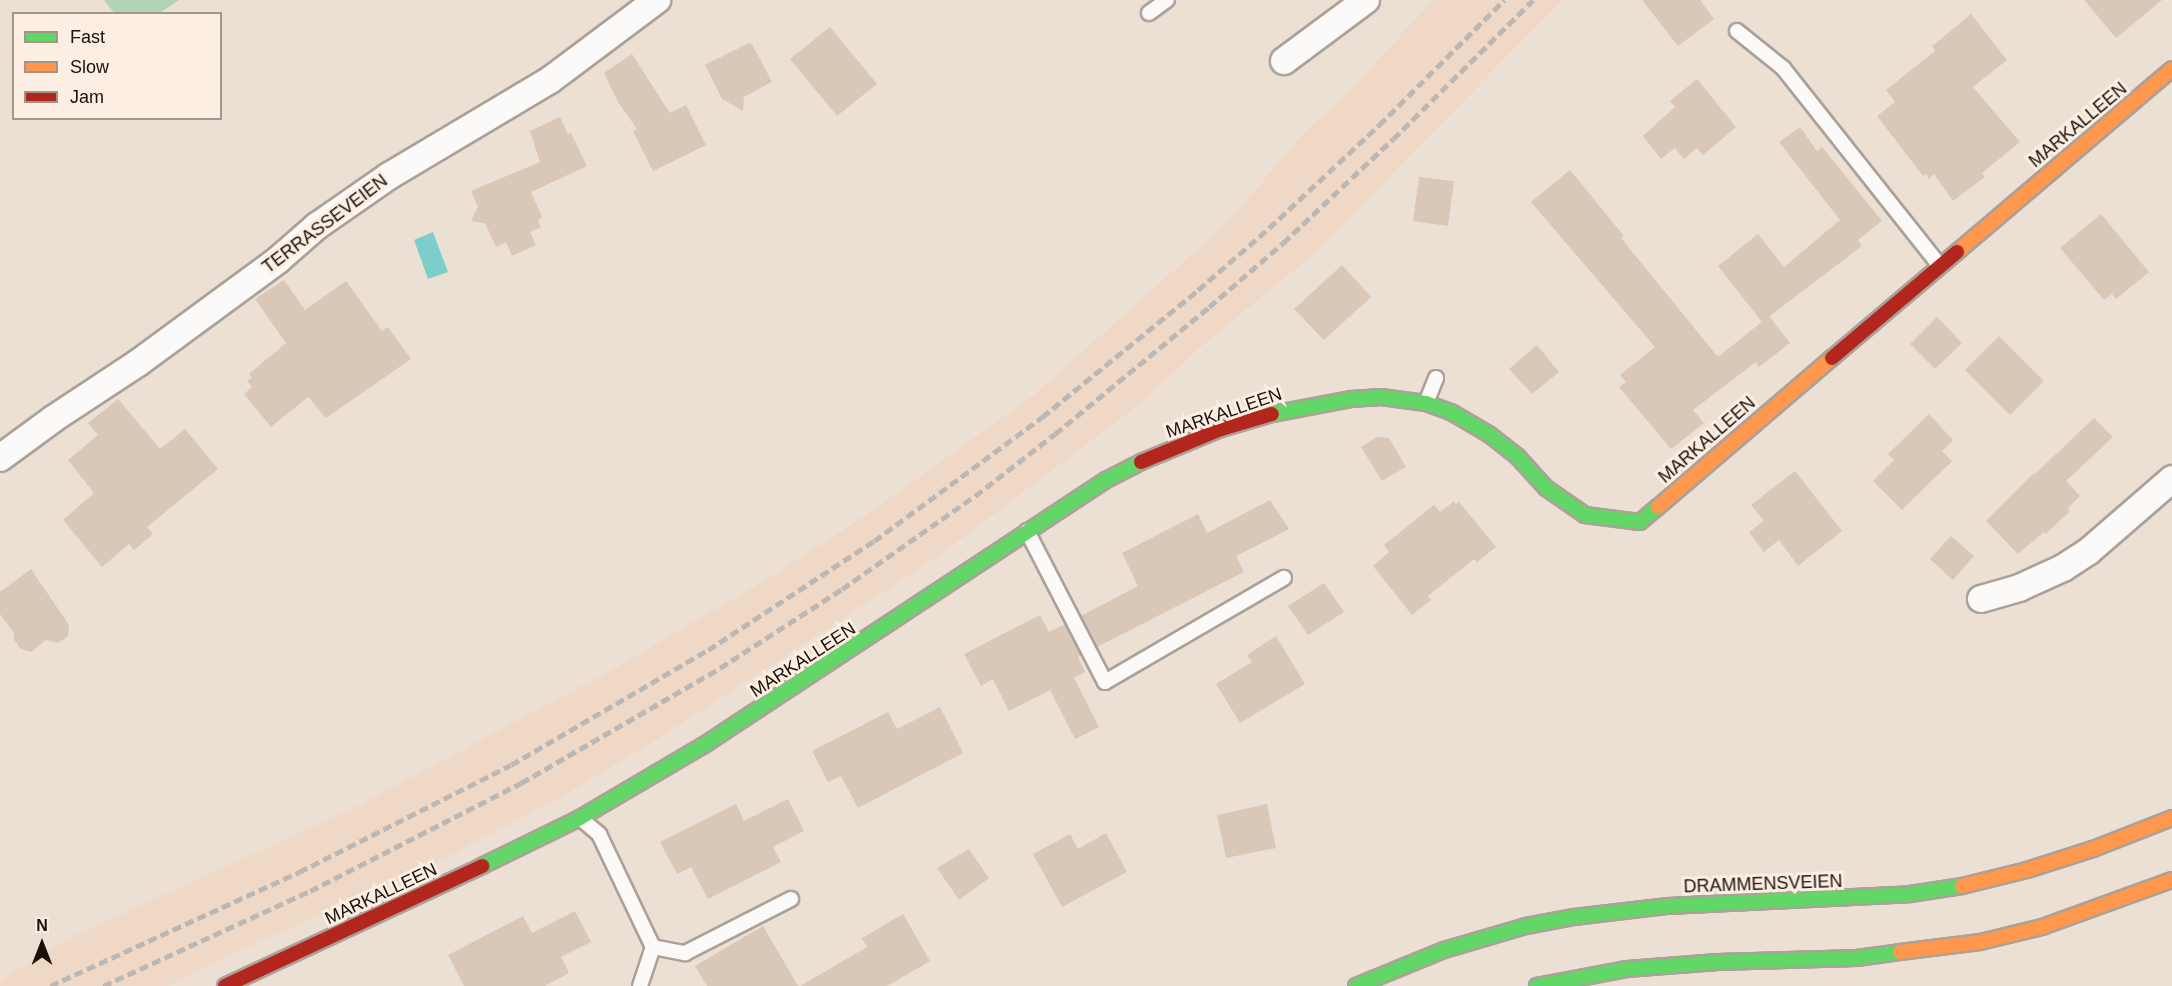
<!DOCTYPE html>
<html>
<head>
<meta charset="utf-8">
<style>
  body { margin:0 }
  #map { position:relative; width:2172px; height:986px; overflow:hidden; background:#ece0d5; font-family:Helvetica,sans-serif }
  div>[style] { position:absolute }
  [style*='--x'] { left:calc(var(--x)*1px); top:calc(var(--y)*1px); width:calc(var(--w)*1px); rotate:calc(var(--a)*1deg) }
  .built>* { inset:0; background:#efd9c6 }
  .green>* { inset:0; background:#b3d3b6 }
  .water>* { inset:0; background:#7cceca }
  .building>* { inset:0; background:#d9c7b7 }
  .roads { filter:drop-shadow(2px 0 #aba199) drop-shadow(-2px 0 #aba199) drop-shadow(0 2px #aba199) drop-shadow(0 -2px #aba199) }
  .lane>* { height:14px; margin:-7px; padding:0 7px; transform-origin:7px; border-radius:7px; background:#fcfaf9 }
  .street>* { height:26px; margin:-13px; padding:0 13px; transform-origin:13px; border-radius:13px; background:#fcfaf9 }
  .fast>* { height:14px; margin:-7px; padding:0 7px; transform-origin:7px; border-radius:7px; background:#63d668 }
  .slow>* { height:14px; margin:-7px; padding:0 7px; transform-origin:7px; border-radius:7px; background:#ff974d }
  .jam>* { height:14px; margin:-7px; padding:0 7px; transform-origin:7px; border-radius:7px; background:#b3261e }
  .rail>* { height:4.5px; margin-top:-2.25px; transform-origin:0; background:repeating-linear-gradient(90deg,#bbb7b5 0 9px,transparent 0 13.5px) }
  span { translate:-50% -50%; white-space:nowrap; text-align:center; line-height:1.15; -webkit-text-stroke:6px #fceee2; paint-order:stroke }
  .street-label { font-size:18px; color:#19110a }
  .legend { position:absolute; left:12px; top:12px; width:210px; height:108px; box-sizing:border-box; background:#fceee2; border:2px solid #a1968c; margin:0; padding:8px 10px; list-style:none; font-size:18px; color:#19110a }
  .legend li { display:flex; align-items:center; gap:12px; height:30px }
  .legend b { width:30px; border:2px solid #a1968c }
  .north { position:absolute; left:12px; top:914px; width:60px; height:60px; -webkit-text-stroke:4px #fceee2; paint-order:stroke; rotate:0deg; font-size:16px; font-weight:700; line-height:24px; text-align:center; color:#19110a }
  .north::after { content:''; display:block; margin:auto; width:21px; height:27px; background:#19110a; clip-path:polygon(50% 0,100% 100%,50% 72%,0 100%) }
</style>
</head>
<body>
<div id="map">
  <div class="built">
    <i style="clip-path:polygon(1433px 0,1562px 0,1317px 251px,1201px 347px,1136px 407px,940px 555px,658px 739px,560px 798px,416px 873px,256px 943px,168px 986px,0 986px,0 981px,67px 939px,350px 810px,612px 670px,762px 582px,866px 515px,1031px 397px,1197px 250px,1240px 208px,1301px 136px,1351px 89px)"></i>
  </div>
  <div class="green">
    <i style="clip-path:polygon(104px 0,179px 0,160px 13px,115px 14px)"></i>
  </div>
  <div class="water">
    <i style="clip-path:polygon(433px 232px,448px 272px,428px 279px,414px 240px)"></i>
  </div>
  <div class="building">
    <i style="clip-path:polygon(1642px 0,1700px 0,1714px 19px,1678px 46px)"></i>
    <i style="clip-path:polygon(2084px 0,2162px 0,2116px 38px)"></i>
    <i style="clip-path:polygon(1971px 14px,2007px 60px,1973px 87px,2020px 142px,1982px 173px,1985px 177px,1953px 201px,1934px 174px,1929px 179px,1926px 174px,1923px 176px,1877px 116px,1895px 102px,1886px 90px,1935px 51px,1932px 46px)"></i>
    <i style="clip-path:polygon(830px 27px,877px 84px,837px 116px,790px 59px)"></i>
    <i style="clip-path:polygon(749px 43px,752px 44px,772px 82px,744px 97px,743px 111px,722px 99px,705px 65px)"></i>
    <i style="clip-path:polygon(632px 54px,670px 113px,686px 105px,706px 145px,653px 171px,633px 131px,637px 129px,618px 102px,604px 73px)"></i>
    <i style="clip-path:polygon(1697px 79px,1736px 127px,1703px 155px,1697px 148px,1684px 159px,1675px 148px,1661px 159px,1643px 136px,1675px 107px,1670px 101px)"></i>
    <i style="clip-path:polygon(560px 117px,568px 134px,571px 133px,587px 166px,531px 192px,542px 217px,538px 221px,541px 227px,530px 232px,536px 245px,512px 256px,506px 242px,496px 247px,485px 223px,471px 221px,478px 207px,471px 191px,540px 162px,530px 131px)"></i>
    <i style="clip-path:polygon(1800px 127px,1817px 151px,1822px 147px,1882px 221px,1858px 240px,1862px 246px,1762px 322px,1718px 266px,1758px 234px,1784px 267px,1840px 220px,1779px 142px)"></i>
    <i style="clip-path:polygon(1570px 170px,1624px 236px,1621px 238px,1718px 357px,1769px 316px,1790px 343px,1759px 367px,1756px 362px,1693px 410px,1704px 423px,1671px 449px,1619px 387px,1626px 382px,1620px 375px,1655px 347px,1531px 202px)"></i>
    <i style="clip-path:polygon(1419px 177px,1454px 181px,1448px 226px,1413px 221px)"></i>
    <i style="clip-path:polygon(2101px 214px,2149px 272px,2116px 299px,2112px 294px,2104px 300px,2060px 248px)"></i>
    <i style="clip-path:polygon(1342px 265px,1371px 297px,1324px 340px,1294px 309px)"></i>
    <i style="clip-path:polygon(284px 280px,305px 310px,346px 281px,382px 331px,388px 327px,411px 359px,326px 418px,308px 397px,271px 427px,244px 394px,252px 387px,247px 381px,252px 378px,249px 374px,286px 343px,255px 299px)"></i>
    <i style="clip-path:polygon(1937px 317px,1962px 343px,1935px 369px,1910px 344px)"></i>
    <i style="clip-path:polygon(1999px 336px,2044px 381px,2010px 415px,1965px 370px)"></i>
    <i style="clip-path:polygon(1537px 345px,1559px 372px,1532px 394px,1509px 369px)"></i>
    <i style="clip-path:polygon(118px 399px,160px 449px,185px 429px,218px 469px,147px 527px,153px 534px,134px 550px,129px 544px,102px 567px,63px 520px,94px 493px,68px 460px,98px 435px,88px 423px)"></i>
    <i style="clip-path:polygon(1929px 414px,1953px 440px,1942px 451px,1952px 461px,1902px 510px,1873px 481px,1894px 460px,1888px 454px)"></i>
    <i style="clip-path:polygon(2094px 418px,2113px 437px,2066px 481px,2080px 496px,2068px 508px,2070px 511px,2046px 534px,2044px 532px,2018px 554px,1986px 521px,2034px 473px,2035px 474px)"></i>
    <i style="clip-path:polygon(1377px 437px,1389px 438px,1406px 467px,1382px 481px,1361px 447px)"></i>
    <i style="clip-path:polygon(1795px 471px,1842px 531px,1798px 566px,1779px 540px,1764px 552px,1749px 532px,1764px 521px,1751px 505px)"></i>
    <i style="clip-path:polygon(1270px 500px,1289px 529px,1236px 556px,1244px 572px,1097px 647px,1081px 616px,1138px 586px,1122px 553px,1198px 514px,1207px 533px)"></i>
    <i style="clip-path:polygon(1454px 501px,1456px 504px,1459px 502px,1496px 547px,1477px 562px,1474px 559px,1428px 596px,1431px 600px,1412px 615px,1373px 566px,1389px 552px,1384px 545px,1434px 505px,1440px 512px)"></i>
    <i style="clip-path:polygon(1951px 536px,1974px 556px,1953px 580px,1930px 559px)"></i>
    <i style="clip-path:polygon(31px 569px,69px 625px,68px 636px,58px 643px,46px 640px,31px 652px,21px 649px,14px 640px,14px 633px,0 614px,0 592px)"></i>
    <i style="clip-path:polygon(1324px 583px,1344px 612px,1308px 635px,1288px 606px)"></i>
    <i style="clip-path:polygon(1040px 615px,1049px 632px,1065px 624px,1081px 655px,1078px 657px,1085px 672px,1074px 678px,1099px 727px,1075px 739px,1050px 690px,1009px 711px,993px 679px,981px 686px,964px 654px)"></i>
    <i style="clip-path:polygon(1276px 636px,1305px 684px,1240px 723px,1216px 684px,1252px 662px,1247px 655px)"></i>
    <i style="clip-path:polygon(940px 707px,963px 753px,858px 808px,841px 776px,828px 782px,812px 751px,888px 712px,897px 729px)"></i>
    <i style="clip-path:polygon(788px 799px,804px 831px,773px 847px,781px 862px,708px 899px,691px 867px,677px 874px,660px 842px,736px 804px,744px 821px)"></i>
    <i style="clip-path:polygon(1267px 804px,1276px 848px,1226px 858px,1217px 815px)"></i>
    <i style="clip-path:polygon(1106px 833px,1127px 872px,1062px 907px,1033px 854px,1070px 834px,1078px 849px)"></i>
    <i style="clip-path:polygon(969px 849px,989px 878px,959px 900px,937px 868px)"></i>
    <i style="clip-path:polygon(575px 911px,591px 942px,561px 957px,569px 973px,545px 986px,464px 986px,448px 955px,523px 916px,532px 933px)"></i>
    <i style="clip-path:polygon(903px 914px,930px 961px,887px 986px,800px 986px,867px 947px,862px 938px)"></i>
    <i style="clip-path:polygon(763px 926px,798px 986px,707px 986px,695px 966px)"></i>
  </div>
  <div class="roads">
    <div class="lane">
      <i style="--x:1149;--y:13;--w:22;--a:-36"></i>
      <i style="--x:1737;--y:31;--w:59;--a:38.8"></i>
      <i style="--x:1783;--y:68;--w:251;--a:51.6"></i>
      <i style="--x:1426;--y:403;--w:27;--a:-68"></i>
      <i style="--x:1027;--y:531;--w:170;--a:62.7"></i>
      <i style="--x:1105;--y:682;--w:207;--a:-30.2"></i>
      <i style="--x:580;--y:818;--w:25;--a:40"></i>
      <i style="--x:599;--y:834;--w:125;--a:64.5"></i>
      <i style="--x:653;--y:947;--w:41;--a:108.4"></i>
      <i style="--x:653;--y:947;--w:33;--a:11"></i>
      <i style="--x:685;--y:953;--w:119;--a:-27"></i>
    </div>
    <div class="street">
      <i style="--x:1284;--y:61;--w:102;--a:-36.6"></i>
      <i style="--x:0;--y:458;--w:66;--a:-36.3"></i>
      <i style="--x:53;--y:419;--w:102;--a:-33.4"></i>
      <i style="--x:138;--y:363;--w:174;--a:-36.3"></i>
      <i style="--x:278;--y:260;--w:52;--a:-41.1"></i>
      <i style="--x:317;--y:226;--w:88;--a:-34.8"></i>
      <i style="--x:389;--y:176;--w:187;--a:-30.8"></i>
      <i style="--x:550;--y:80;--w:134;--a:-36.8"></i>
      <i style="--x:1981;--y:599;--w:40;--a:-16"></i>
      <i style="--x:2019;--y:588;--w:48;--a:-24.4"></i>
      <i style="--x:2063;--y:568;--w:31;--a:-33"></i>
      <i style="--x:2089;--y:551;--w:110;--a:-40.9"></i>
    </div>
    <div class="fast">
      <i style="--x:1272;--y:414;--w:80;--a:-10.8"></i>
      <i style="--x:1351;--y:399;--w:30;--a:-4"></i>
      <i style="--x:1381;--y:397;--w:45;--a:7.6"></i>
      <i style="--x:1426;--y:403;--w:27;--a:20"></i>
      <i style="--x:1451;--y:412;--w:45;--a:30.5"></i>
      <i style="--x:1490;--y:435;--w:34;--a:38"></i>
      <i style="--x:1517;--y:456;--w:43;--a:47.8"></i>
      <i style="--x:1546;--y:488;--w:47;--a:34.7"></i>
      <i style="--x:1585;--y:515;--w:55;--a:7.3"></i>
      <i style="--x:1640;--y:522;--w:23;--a:-40"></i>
      <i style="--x:482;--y:866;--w:109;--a:-26.1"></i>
      <i style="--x:580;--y:818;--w:144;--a:-30.5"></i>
      <i style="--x:704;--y:745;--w:481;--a:-33.4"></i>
      <i style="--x:1106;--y:480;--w:39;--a:-27"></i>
      <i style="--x:1356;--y:986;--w:95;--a:-22.2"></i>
      <i style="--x:1444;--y:950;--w:85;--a:-16.3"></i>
      <i style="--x:1526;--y:926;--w:49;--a:-10.6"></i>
      <i style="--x:1574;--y:917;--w:95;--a:-6.7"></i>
      <i style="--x:1668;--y:906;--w:242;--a:-2.8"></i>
      <i style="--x:1910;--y:894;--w:53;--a:-8.7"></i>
      <i style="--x:1537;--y:986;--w:92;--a:-10.7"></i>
      <i style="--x:1627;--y:969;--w:91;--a:-4.4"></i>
      <i style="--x:1718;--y:962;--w:139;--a:-1.6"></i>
      <i style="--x:1857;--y:958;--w:43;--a:-7.9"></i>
    </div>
    <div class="slow">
      <i style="--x:1957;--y:252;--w:282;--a:-40.4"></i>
      <i style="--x:1658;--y:507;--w:229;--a:-40.6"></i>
      <i style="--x:1962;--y:886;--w:67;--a:-13.8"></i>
      <i style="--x:2027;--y:870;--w:69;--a:-17.7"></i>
      <i style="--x:2093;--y:849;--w:85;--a:-21.4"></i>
      <i style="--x:1900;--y:952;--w:81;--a:-7.1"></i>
      <i style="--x:1980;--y:942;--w:64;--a:-13.6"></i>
      <i style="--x:2042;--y:927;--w:138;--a:-19.9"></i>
    </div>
    <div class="jam">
      <i style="--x:1832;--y:358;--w:164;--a:-40.3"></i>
      <i style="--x:1141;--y:462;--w:87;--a:-22.4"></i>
      <i style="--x:1221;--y:429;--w:53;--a:-16.4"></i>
      <i style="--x:225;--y:986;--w:284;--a:-25"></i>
    </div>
  </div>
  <div class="rail">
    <i style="--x:50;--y:986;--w:274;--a:-24.6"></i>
    <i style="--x:299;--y:872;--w:237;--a:-26.8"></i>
    <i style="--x:511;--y:765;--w:228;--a:-30.3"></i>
    <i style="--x:708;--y:650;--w:199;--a:-33.3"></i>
    <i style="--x:874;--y:541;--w:209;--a:-36.4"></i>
    <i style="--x:1042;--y:417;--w:201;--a:-39.1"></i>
    <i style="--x:1198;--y:290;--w:94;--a:-41.1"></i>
    <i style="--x:1269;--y:228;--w:151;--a:-43.1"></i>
    <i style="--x:1379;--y:125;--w:177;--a:-45"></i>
    <i style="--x:103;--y:986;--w:228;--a:-24.7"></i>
    <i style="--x:310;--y:891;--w:237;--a:-27.1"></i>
    <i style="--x:521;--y:783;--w:230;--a:-30"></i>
    <i style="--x:720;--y:668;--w:145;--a:-32.9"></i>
    <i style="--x:842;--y:589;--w:162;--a:-35"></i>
    <i style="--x:975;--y:496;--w:101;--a:-37.8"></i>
    <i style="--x:1055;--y:434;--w:200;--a:-39.5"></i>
    <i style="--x:1209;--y:307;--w:98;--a:-40.9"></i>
    <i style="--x:1283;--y:243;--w:151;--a:-43.4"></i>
    <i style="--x:1393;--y:139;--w:197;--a:-44.8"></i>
  </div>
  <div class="street-label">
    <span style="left:2078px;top:125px;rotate:-40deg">MARKALLEEN</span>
    <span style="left:325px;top:224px;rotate:-37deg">TERRASSEVEIEN</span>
    <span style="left:1224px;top:413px;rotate:-19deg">MARKALLEEN</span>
    <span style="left:1707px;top:440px;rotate:-41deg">MARKALLEEN</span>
    <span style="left:803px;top:660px;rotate:-33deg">MARKALLEEN</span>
    <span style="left:1763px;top:884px;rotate:-2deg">DRAMMENSVEIEN</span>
    <span style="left:381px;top:894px;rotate:-25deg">MARKALLEEN</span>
  </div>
  <ul class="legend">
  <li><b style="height:8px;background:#63d668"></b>Fast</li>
  <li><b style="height:8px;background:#ff974d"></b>Slow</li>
  <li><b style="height:8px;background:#b3261e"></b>Jam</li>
  </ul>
  <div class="north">N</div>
</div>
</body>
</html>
